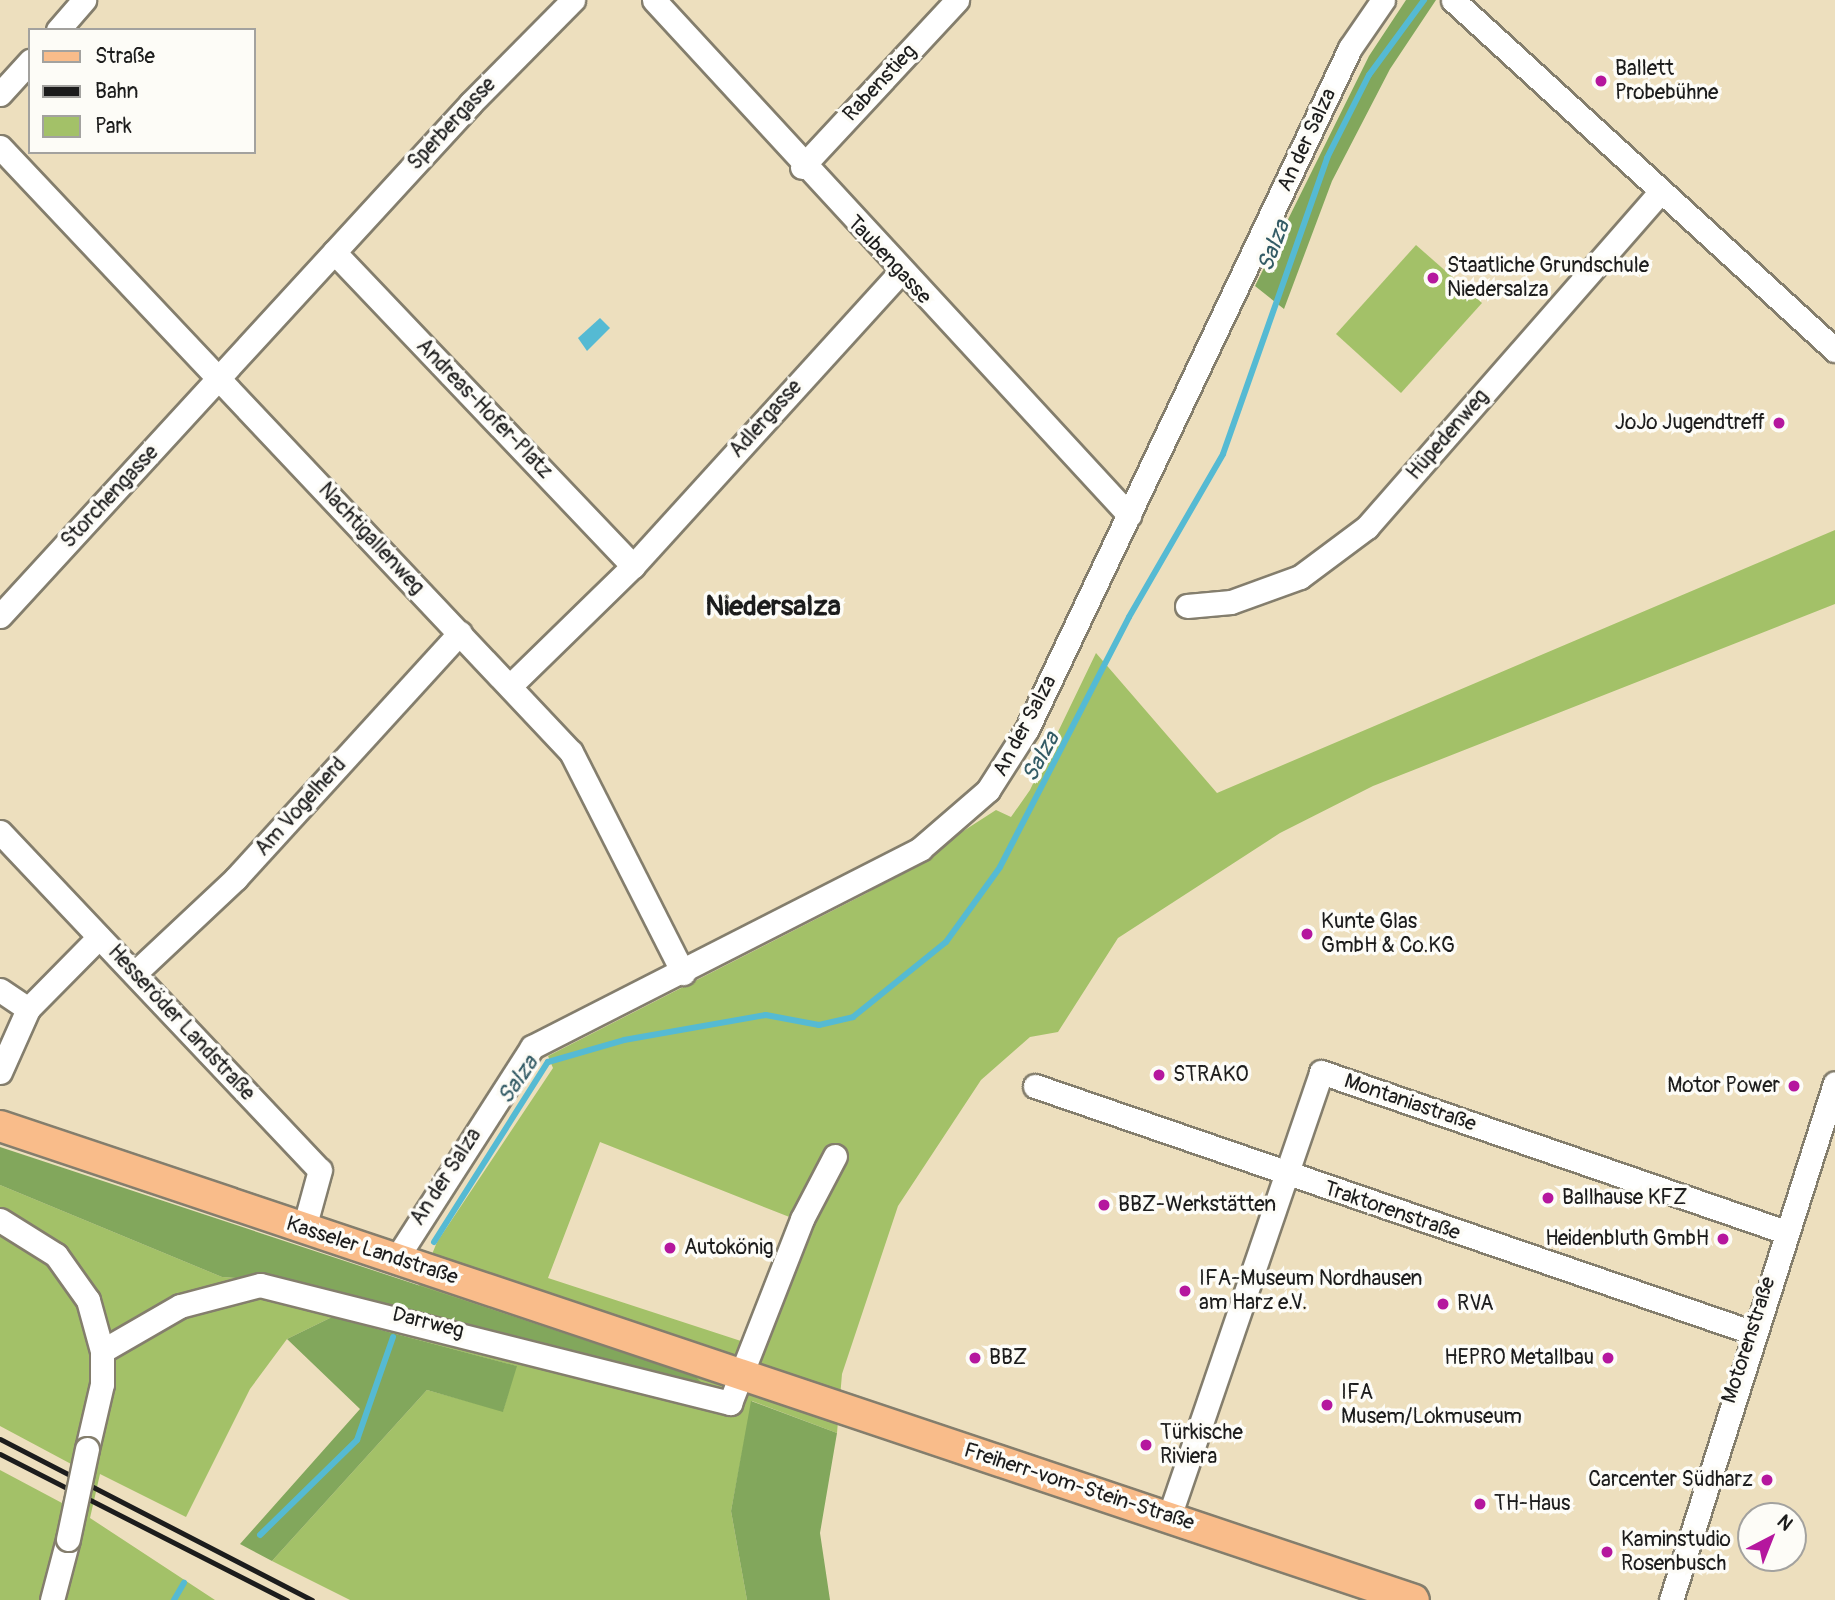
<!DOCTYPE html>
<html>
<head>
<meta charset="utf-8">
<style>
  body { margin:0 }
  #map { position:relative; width:1835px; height:1600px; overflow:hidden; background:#eddfbe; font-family:Pangolin,sans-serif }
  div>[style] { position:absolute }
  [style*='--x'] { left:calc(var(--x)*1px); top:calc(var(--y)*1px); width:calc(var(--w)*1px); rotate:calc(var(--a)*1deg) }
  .green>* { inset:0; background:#a3c168 }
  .forest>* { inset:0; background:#82a75c }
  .water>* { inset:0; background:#55bad3 }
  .stream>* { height:6px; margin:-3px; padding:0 3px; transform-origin:3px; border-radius:3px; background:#55bad3 }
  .roads { filter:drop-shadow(2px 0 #847e6d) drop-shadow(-2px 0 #847e6d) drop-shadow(0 2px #847e6d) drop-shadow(0 -2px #847e6d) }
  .minor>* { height:23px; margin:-11.5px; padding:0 11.5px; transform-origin:11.5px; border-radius:11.5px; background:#fff }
  .major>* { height:30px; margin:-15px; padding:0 15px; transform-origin:15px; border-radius:15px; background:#f9bc8a }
  .rail>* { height:5px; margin:-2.5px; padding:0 2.5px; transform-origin:2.5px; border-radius:2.5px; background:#1c1c1c }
  .bridges { filter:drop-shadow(2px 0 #847e6d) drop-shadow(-2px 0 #847e6d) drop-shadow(0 2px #847e6d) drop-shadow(0 -2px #847e6d) }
  .minor-bridge>* { height:23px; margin:-11.5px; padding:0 11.5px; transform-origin:11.5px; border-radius:11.5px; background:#fff }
  .dots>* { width:19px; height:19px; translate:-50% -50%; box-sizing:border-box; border:4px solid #fdfcf7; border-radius:50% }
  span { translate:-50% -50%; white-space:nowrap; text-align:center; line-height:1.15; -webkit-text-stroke:7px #fdfcf7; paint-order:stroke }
  .poi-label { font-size:21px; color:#1c1c1c }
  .left { translate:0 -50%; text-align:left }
  .right { translate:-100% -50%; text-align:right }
  .street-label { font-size:21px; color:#1c1c1c }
  .water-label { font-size:23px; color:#335b65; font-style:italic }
  .district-label { font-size:28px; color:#1c1c1c; font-weight:700 }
  .legend { position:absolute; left:28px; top:28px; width:228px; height:126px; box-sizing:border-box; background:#fdfcf7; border:2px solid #a3a29f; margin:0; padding:9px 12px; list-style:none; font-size:21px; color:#1c1c1c }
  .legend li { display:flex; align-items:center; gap:14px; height:35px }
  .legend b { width:35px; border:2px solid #a3a29f }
  .north { position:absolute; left:1737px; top:1502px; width:70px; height:70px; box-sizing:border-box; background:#fdfcf7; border:2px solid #a3a29f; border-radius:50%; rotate:42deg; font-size:19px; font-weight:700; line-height:28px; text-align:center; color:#1c1c1c }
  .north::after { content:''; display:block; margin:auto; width:24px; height:32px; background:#b5179e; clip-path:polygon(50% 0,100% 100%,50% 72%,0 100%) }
</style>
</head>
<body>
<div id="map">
  <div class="green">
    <i style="clip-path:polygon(1416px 245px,1482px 303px,1401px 393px,1336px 334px)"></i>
    <i style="clip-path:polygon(evenodd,1835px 530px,1835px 604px,1373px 786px,1280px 833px,1118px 938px,1058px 1032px,1030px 1037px,981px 1080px,898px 1206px,842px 1374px,837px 1433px,752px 1401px,731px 1511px,747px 1600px,350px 1600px,272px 1561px,427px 1390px,503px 1411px,516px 1366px,332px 1317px,287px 1339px,250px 1389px,186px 1517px,100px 1474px,90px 1518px,215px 1600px,0 1600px,0 1470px,62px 1503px,73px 1465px,0 1426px,0 1185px,222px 1277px,304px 1283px,701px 1382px,419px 1286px,437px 1242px,553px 1068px,548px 1056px,867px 893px,996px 810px,1011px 817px,1030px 790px,1096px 653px,1217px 793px,1835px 530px,600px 1142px,792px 1218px,744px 1342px,548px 1278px,600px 1142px)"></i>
  </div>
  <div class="forest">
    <i style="clip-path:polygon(1406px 0,1436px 0,1390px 69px,1332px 181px,1284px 309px,1255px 286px,1369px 56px)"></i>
    <i style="clip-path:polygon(0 1147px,696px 1377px,701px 1382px,697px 1387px,304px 1283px,222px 1277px,0 1185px)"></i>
    <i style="clip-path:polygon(332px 1317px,517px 1366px,503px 1412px,427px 1390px,272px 1561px,240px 1544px,360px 1409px,287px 1339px)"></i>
    <i style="clip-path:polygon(751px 1401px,837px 1433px,820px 1533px,830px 1600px,747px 1600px,731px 1511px)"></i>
  </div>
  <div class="water">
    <i style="clip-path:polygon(600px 318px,610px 328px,587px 351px,578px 338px)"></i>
  </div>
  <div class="stream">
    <i style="--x:434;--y:1242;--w:213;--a:-57.7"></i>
    <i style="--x:548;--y:1062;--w:79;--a:-16.1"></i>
    <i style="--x:624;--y:1040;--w:144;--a:-10"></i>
    <i style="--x:766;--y:1015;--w:54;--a:10.7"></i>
    <i style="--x:819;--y:1025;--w:35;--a:-13"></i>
    <i style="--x:853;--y:1017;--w:119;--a:-38.9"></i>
    <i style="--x:946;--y:942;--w:92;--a:-54.2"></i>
    <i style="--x:1000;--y:867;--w:281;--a:-62.7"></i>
    <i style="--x:1129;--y:617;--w:188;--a:-60"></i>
    <i style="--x:1223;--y:454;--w:314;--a:-70.6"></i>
    <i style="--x:1327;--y:158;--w:93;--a:-63.2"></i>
    <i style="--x:1369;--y:75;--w:93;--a:-53.7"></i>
    <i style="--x:260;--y:1535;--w:136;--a:-44.4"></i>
    <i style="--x:357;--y:1440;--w:109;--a:-70.7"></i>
    <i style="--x:174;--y:1600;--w:20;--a:-60"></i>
  </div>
  <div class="roads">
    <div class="minor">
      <i style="--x:654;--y:0;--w:701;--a:47.31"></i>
      <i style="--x:1453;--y:0;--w:518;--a:42.5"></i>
      <i style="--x:58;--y:30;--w:40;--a:-49"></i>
      <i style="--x:0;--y:94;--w:45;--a:-47.7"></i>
      <i style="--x:0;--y:147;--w:832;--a:46.66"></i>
      <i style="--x:571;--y:752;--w:248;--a:63.1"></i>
      <i style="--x:802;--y:167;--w:228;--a:-47.1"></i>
      <i style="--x:334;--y:252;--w:434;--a:46.4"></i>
      <i style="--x:1187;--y:606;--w:44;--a:-5.2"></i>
      <i style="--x:1231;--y:602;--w:73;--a:-19.9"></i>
      <i style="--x:1300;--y:577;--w:84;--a:-36.7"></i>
      <i style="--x:1367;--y:527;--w:446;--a:-48.8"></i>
      <i style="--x:0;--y:616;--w:696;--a:-47.44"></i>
      <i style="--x:471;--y:103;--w:145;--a:-45.3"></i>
      <i style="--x:510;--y:686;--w:172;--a:-44.3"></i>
      <i style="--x:633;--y:566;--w:396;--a:-47.7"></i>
      <i style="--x:0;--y:832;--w:465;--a:46.6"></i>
      <i style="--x:320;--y:1170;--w:60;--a:105.4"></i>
      <i style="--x:135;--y:973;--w:139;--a:-43.2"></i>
      <i style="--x:236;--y:878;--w:332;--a:-47.6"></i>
      <i style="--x:0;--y:990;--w:34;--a:34"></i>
      <i style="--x:0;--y:1072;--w:69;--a:-66"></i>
      <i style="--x:28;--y:1009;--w:101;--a:-45.4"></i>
      <i style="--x:1035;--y:1086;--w:757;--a:18.96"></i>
      <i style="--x:0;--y:1220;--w:66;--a:32"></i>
      <i style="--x:56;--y:1255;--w:55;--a:54.6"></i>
      <i style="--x:88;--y:1300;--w:53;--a:74.6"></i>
      <i style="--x:102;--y:1351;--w:33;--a:90"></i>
      <i style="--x:102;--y:1384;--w:67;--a:103"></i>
      <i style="--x:396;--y:1259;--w:252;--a:-57.3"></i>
      <i style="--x:532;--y:1047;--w:436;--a:-27"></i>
      <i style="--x:920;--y:849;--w:90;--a:-40.9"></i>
      <i style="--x:988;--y:790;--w:72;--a:-57.4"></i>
      <i style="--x:1027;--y:729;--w:754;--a:-64.62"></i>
      <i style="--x:1350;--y:48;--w:58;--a:-55.5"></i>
      <i style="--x:102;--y:1351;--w:90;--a:-30"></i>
      <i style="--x:180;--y:1306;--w:83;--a:-14.7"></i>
      <i style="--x:260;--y:1285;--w:485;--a:14.1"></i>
      <i style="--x:730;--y:1403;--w:198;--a:-68.6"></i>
      <i style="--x:802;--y:1219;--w:71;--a:-62.4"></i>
      <i style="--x:1169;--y:1517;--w:470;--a:-71.1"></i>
      <i style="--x:1321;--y:1072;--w:491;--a:19"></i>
      <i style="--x:52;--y:1600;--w:63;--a:-75.3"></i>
      <i style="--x:1671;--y:1600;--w:542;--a:-72.4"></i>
    </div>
    <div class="major">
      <i style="--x:0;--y:1126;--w:1491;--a:18.53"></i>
    </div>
  </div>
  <div class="rail">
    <i style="--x:0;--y:1439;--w:351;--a:27.3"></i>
    <i style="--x:0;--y:1454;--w:322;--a:27"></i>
  </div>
  <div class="bridges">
    <div class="minor-bridge">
      <i style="--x:68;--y:1539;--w:92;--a:-78.1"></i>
    </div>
  </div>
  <div class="dots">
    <i style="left:1601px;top:81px;background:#b5179e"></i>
    <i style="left:1433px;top:278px;background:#b5179e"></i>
    <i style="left:1779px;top:423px;background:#b5179e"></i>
    <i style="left:1307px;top:934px;background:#b5179e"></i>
    <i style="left:1159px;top:1075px;background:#b5179e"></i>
    <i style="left:1794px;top:1086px;background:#b5179e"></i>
    <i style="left:1548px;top:1198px;background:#b5179e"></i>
    <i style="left:1104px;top:1205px;background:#b5179e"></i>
    <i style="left:1723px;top:1239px;background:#b5179e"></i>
    <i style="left:670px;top:1248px;background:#b5179e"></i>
    <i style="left:1185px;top:1291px;background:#b5179e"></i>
    <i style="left:1443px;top:1304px;background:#b5179e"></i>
    <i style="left:975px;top:1358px;background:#b5179e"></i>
    <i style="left:1608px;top:1358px;background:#b5179e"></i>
    <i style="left:1327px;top:1405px;background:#b5179e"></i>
    <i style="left:1146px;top:1445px;background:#b5179e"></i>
    <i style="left:1767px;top:1480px;background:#b5179e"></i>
    <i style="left:1480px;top:1504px;background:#b5179e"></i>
    <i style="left:1607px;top:1552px;background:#b5179e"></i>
  </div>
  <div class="poi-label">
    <span class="left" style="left:1615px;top:81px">Ballett<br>Probebühne</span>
    <span class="left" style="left:1447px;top:278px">Staatliche Grundschule<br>Niedersalza</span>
    <span class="right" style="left:1765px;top:423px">JoJo Jugendtreff</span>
    <span class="left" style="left:1321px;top:934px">Kunte Glas<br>GmbH &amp; Co.KG</span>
    <span class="left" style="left:1173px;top:1075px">STRAKO</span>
    <span class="right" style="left:1780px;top:1086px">Motor Power</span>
    <span class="left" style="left:1562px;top:1198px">Ballhause KFZ</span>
    <span class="left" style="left:1118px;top:1205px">BBZ-Werkstätten</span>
    <span class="right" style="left:1709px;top:1239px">Heidenbluth GmbH</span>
    <span class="left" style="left:684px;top:1248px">Autokönig</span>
    <span class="left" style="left:1199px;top:1291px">IFA-Museum Nordhausen<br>am Harz e.V.</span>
    <span class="left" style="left:1457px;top:1304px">RVA</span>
    <span class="left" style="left:989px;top:1358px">BBZ</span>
    <span class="right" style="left:1594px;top:1358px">HEPRO Metallbau</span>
    <span class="left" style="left:1341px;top:1405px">IFA<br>Musem/Lokmuseum</span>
    <span class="left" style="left:1160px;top:1445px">Türkische<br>Riviera</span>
    <span class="right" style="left:1753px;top:1480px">Carcenter Südharz</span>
    <span class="left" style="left:1494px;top:1504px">TH-Haus</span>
    <span class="left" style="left:1621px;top:1552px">Kaminstudio<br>Rosenbusch</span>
  </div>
  <div class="street-label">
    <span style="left:880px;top:83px;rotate:-47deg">Rabenstieg</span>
    <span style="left:452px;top:124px;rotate:-47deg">Sperbergasse</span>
    <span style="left:1307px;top:140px;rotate:-65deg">An der Salza</span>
    <span style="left:889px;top:260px;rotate:47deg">Taubengasse</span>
    <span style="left:484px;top:409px;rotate:46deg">Andreas-Hofer-Platz</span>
    <span style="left:766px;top:419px;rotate:-48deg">Adlergasse</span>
    <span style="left:1448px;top:435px;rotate:-49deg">Hüpedenweg</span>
    <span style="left:110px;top:497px;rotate:-47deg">Storchengasse</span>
    <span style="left:371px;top:539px;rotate:47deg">Nachtigallenweg</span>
    <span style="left:1025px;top:726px;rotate:-62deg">An der Salza</span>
    <span style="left:301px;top:807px;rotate:-48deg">Am Vogelherd</span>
    <span style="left:181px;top:1023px;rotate:47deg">Hesseröder Landstraße</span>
    <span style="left:1410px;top:1103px;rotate:19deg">Montaniastraße</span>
    <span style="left:446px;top:1177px;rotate:-57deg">An der Salza</span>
    <span style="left:1392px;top:1211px;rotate:19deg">Traktorenstraße</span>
    <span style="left:372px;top:1251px;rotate:18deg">Kasseler Landstraße</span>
    <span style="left:428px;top:1323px;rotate:14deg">Darrweg</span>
    <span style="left:1749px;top:1340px;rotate:-72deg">Motorenstraße</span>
    <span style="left:1079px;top:1487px;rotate:18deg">Freiherr-vom-Stein-Straße</span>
  </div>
  <div class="water-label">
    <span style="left:1274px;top:246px;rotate:-69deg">Salza</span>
    <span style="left:1041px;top:757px;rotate:-61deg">Salza</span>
    <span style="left:518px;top:1080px;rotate:-55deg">Salza</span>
  </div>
  <div class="district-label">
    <span style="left:773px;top:607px">Niedersalza</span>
  </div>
  <ul class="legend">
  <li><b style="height:9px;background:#f9bc8a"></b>Straße</li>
  <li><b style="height:9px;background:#1c1c1c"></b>Bahn</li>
  <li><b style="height:19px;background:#a3c168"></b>Park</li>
  </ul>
  <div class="north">N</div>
</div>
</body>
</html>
